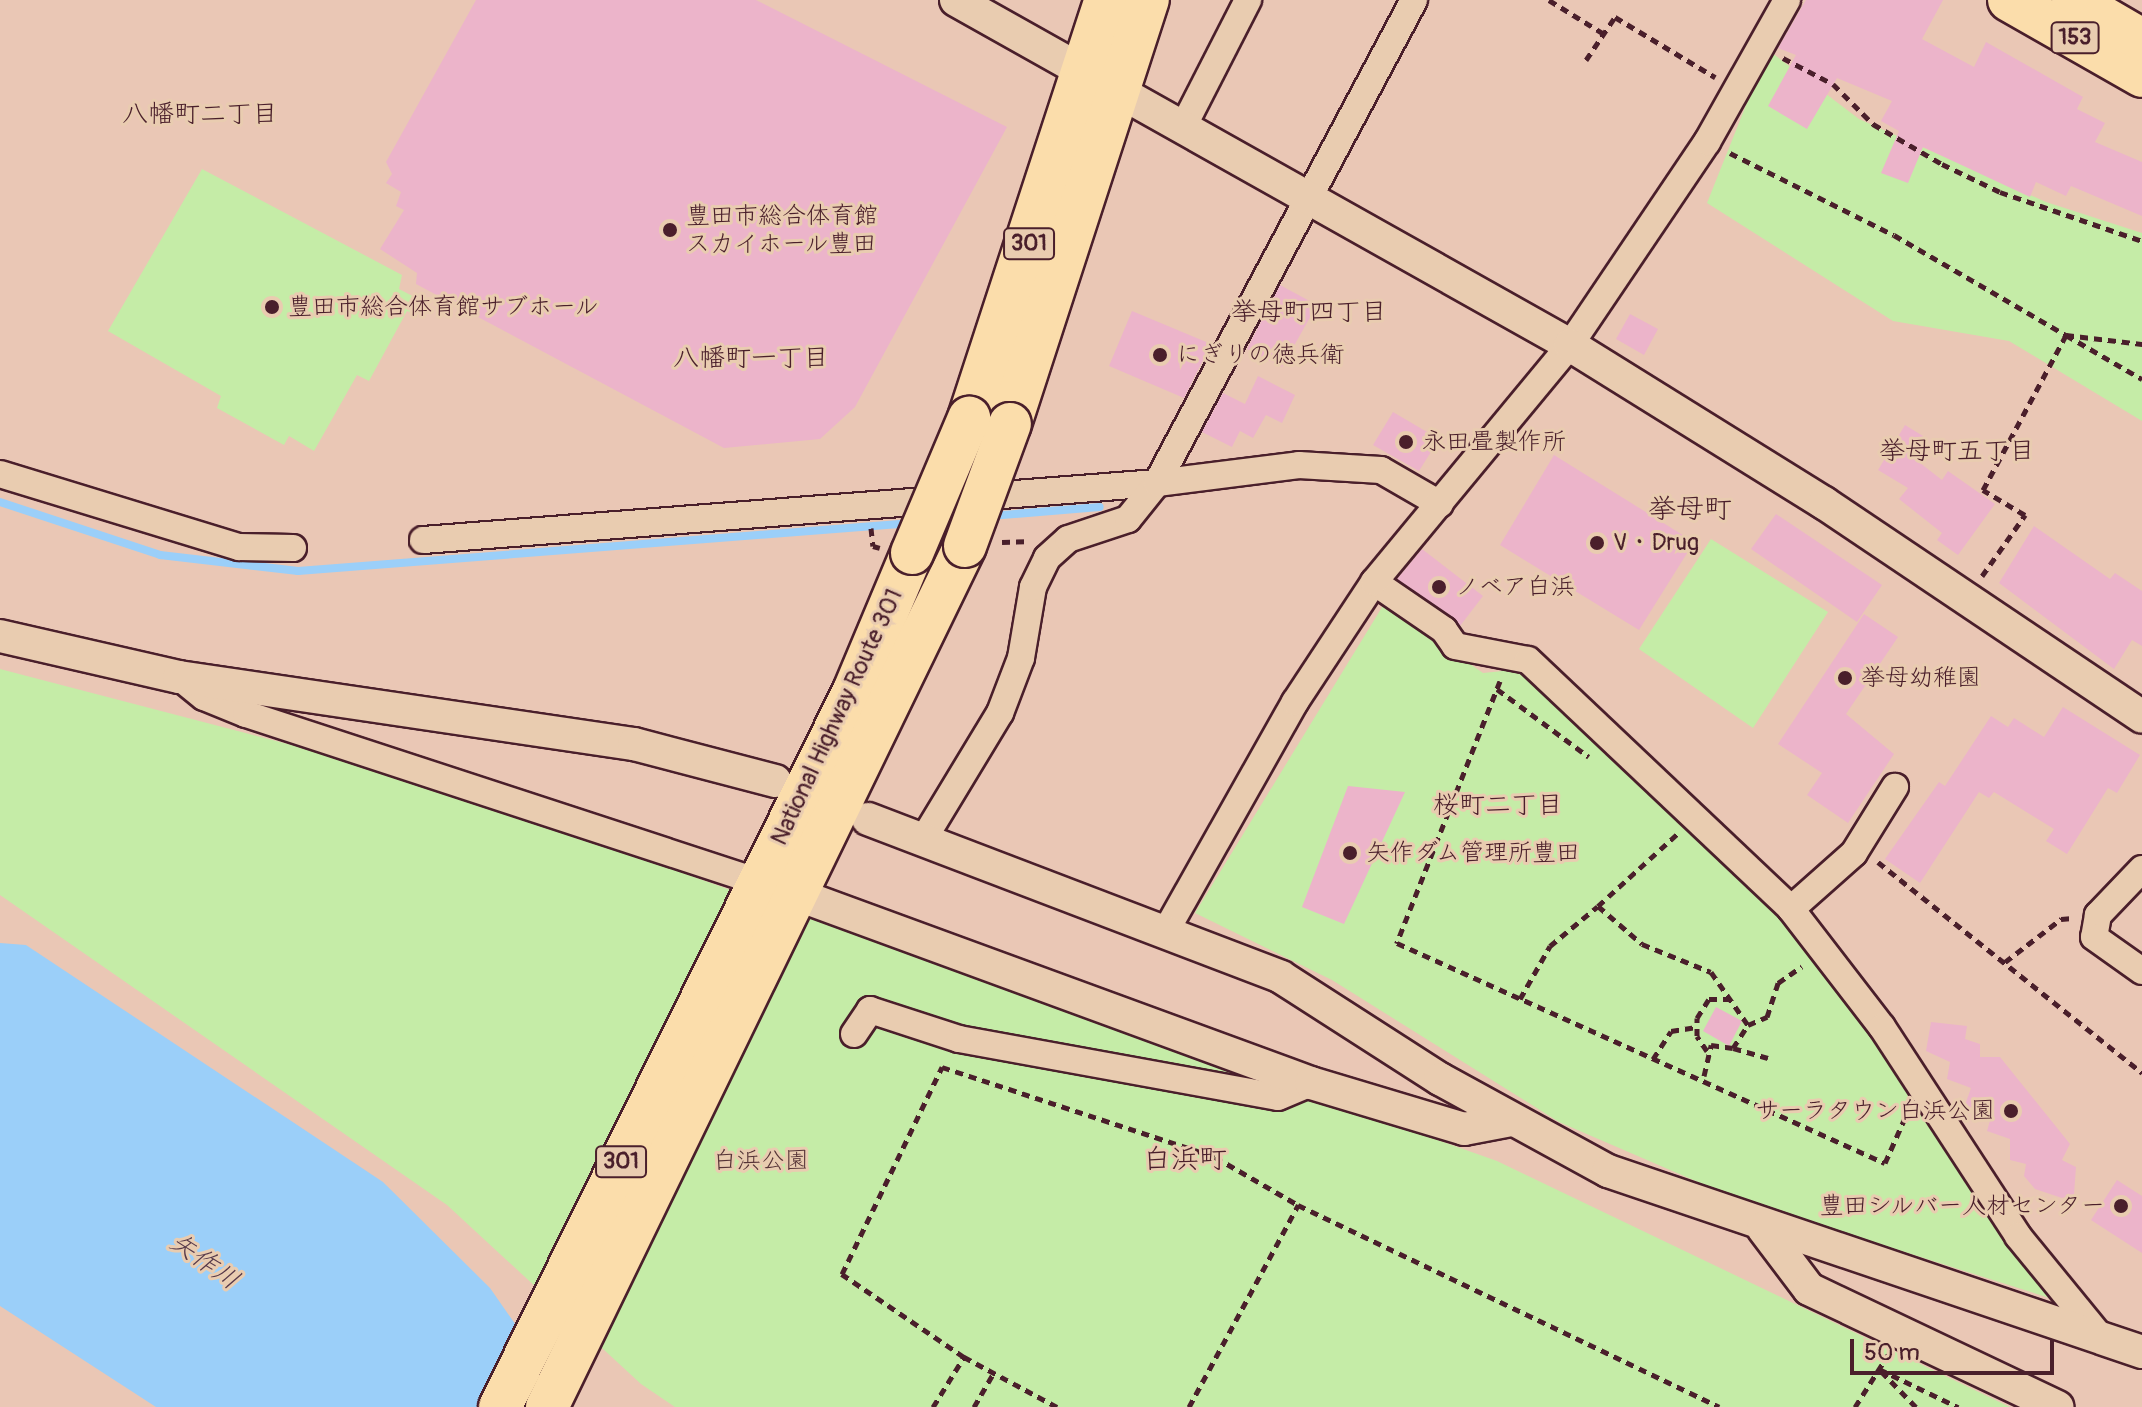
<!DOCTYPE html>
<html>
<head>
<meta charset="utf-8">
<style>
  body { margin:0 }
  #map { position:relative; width:2142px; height:1407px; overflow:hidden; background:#eac7b5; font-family:Pangolin,"Klee One",sans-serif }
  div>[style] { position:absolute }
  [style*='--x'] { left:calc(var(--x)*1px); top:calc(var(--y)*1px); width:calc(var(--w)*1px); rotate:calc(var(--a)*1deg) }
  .green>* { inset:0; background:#c5eca7 }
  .water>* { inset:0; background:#9bcff9 }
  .stream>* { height:8px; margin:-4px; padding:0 4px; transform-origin:4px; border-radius:4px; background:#9bcff9 }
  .building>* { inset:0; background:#ecb4ca }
  .path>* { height:5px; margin-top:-2.5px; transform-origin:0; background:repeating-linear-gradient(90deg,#4a1f2b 0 8px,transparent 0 14px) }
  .roads { filter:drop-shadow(2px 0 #4a1f2b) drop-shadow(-2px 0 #4a1f2b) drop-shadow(0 2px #4a1f2b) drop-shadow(0 -2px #4a1f2b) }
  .minor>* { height:26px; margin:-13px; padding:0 13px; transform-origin:13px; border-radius:13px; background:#e9ccb0 }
  .tertiary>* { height:32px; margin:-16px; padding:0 16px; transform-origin:16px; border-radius:16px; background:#e9ccb0 }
  .trunk>* { height:42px; margin:-21px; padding:0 21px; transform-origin:21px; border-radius:21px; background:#fbddab }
  .bridges { filter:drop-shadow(2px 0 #4a1f2b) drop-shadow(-2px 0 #4a1f2b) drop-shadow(0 2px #4a1f2b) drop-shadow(0 -2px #4a1f2b) }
  .trunk-bridge>* { height:42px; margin:-21px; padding:0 21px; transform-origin:21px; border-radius:21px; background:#fbddab }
  .dots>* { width:22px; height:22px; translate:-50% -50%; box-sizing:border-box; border:4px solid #e9ccb0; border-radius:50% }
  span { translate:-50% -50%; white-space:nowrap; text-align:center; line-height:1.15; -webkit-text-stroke:6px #e9ccb0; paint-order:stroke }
  .shield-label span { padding:2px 6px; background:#e9ccb0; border:2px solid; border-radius:6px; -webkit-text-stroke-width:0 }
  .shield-label { font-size:22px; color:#4a1f2b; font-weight:700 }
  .poi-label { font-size:24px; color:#4a1f2b }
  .left { translate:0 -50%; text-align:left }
  .right { translate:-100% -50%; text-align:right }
  .street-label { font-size:24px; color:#4a1f2b }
  .park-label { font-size:24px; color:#563437 }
  .neighbourhood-label { font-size:26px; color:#4a1f2b }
  .water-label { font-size:26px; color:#56394a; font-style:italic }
  .quarter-label { font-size:28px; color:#4a1f2b }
  .scale { position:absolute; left:1850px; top:1339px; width:204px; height:36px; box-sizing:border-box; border:4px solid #4a1f2b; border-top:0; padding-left:10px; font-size:24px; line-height:28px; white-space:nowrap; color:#4a1f2b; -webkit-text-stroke:6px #e9ccb0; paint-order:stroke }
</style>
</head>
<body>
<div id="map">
  <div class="green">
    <i style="clip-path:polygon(1768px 50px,1859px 119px,2046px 202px,2142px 233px,2142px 421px,2009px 341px,1893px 321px,1707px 203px)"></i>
    <i style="clip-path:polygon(202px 169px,402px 275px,399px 289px,424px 302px,417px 315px,407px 311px,369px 381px,357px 375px,314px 451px,289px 436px,284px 445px,217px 408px,221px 396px,108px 331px)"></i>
    <i style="clip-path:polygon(1711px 539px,1828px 612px,1753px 728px,1639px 649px)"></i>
    <i style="clip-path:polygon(1384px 604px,1483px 673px,1522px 669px,1698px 813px,1812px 950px,2062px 1302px,1735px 1198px,1559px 1122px,1332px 980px,1195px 913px)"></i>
    <i style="clip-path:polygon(0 669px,403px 774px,1497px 1161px,2010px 1407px,675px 1407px,641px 1384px,447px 1205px,0 895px)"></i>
  </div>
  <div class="water">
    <i style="clip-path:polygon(0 943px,26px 945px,383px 1182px,490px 1288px,573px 1407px,156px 1407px,0 1306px)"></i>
  </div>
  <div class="stream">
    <i style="--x:0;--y:502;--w:169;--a:18.3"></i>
    <i style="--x:160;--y:555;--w:139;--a:6.6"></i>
    <i style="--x:298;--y:571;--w:616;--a:-4.47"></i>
    <i style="--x:990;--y:516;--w:110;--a:-4.7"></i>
  </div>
  <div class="building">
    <i style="clip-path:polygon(476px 0,756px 0,1007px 127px,855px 407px,820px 439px,724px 448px,416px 284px,417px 273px,380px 249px,404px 210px,396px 206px,401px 192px,386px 183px,392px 174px,386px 162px)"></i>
    <i style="clip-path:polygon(1806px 0,1943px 0,1922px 39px,1974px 67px,1986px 42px,2083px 97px,2077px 109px,2105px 123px,2095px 142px,2142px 162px,2142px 216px,2071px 186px,2066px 196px,2036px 182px,2030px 197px,1923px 147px,1908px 183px,1881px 173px,1899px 131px,1881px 121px,1892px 101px,1837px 78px,1807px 129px,1768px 106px,1796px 55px,1778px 48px)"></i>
    <i style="clip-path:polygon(1280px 285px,1317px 305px,1282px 367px,1247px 349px)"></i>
    <i style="clip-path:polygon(1132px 311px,1211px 344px,1184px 398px,1109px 366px)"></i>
    <i style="clip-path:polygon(1630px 314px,1658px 329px,1644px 355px,1616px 339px)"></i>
    <i style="clip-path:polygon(1258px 376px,1295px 395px,1282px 423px,1266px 415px,1253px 438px,1240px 431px,1232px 447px,1202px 432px,1223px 393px,1245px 404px)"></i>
    <i style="clip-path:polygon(1393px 412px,1439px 439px,1419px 471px,1373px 445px)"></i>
    <i style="clip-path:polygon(1905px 425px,1923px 436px,1911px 456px,1942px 480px,1948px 471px,1995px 504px,1958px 555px,1937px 540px,1942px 533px,1899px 499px,1908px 488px,1878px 470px)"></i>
    <i style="clip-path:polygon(1554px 455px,1694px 542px,1639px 630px,1500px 545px)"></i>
    <i style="clip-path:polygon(1776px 514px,1882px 585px,1857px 622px,1751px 549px)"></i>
    <i style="clip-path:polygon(2034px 526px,2110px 579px,2115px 573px,2142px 591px,2142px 646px,2132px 640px,2114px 669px,1999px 583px)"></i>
    <i style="clip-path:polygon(1422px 549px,1483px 596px,1460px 626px,1397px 579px)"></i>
    <i style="clip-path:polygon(1864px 614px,1898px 637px,1846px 714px,1894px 754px,1848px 823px,1807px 795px,1822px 773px,1778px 744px)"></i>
    <i style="clip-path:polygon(2063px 707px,2140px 755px,2117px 793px,2108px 788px,2067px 854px,2046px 841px,2054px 829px,1994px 792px,1989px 798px,1979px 792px,1920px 883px,1885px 859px,1939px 782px,1945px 786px,1991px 716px,2008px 727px,2014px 718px,2044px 737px)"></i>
    <i style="clip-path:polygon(1348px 786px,1405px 792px,1344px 924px,1302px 907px)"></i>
    <i style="clip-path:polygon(1716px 1007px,1742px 1021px,1729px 1046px,1703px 1031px)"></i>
    <i style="clip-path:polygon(1931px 1022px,1967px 1026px,1965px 1039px,1980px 1044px,1980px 1057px,2000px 1057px,2070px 1144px,2062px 1160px,2076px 1167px,2074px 1194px,2062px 1198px,2035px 1189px,2024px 1176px,2026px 1164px,2010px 1160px,2010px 1139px,1987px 1131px,1991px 1117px,1965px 1105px,1971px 1088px,1947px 1079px,1950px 1062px,1926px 1051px)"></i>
    <i style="clip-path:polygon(2117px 1180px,2142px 1196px,2142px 1253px,2091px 1220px)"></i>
  </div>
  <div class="path">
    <i style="--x:1549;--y:0;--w:65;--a:31.7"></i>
    <i style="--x:1783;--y:58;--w:56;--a:27.5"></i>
    <i style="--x:1833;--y:84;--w:57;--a:45"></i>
    <i style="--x:1873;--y:124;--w:80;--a:30.1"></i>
    <i style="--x:1942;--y:164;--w:64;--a:25.8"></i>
    <i style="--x:2000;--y:192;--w:150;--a:19"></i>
    <i style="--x:1586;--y:60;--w:52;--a:-56"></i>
    <i style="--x:1615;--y:17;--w:117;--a:31"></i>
    <i style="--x:1730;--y:153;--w:183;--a:26.6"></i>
    <i style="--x:1894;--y:235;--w:199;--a:30.2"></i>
    <i style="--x:2066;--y:335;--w:77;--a:6.8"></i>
    <i style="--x:871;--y:528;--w:18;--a:84"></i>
    <i style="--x:873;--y:546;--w:7;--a:16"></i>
    <i style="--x:1002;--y:542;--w:25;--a:-2"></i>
    <i style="--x:1982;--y:576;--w:75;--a:-54.8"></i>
    <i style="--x:2025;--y:515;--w:49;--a:-149.2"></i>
    <i style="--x:1983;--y:490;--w:176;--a:-61.8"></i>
    <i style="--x:2066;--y:335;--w:88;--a:30.1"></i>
    <i style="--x:1500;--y:681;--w:282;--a:111.5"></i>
    <i style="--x:1397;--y:943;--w:535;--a:24.27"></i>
    <i style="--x:1885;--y:1163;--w:57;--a:-66.1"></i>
    <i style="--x:1497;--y:689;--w:114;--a:36.5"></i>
    <i style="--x:1878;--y:862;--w:338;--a:38.6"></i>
    <i style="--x:1598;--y:906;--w:107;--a:-42.3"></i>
    <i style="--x:2005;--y:962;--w:71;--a:-37.5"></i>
    <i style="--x:2061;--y:919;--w:12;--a:-5"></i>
    <i style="--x:1520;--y:999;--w:61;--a:-60.5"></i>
    <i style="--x:1550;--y:946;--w:62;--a:-39.8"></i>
    <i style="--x:1598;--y:906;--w:58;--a:40.8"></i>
    <i style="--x:1642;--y:944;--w:74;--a:22.1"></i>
    <i style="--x:1711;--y:972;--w:65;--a:55.1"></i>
    <i style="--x:1707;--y:1051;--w:18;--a:-124"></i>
    <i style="--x:1697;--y:1036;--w:18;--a:-90"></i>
    <i style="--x:1697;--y:1018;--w:22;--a:-58"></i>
    <i style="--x:1709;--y:999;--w:21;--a:0"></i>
    <i style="--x:1768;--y:1058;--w:36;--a:-164"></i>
    <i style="--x:1733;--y:1048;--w:27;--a:-57"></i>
    <i style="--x:1748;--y:1025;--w:21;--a:-23"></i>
    <i style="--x:1767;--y:1017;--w:36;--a:-72"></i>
    <i style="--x:1778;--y:983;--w:29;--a:-35"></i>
    <i style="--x:1653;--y:1059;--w:33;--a:-57"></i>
    <i style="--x:1671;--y:1031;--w:26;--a:-9"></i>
    <i style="--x:1704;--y:1076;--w:32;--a:-77"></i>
    <i style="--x:1711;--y:1045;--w:22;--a:8"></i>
    <i style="--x:933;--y:1407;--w:59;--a:-58.2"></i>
    <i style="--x:974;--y:1407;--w:39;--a:-60"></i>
    <i style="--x:1057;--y:1407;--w:106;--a:-151.7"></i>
    <i style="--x:964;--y:1357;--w:148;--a:-145.8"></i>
    <i style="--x:842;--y:1274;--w:230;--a:-64.2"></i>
    <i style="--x:942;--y:1067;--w:287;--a:18.2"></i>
    <i style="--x:1215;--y:1157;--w:96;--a:30"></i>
    <i style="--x:1298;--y:1205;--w:467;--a:25.6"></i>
    <i style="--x:1189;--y:1407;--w:230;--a:-61.6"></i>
    <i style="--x:1855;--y:1407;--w:62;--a:-57.6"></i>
    <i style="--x:1916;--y:1407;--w:53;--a:-134.2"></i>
    <i style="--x:1879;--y:1369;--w:88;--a:25.7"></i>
  </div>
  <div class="roads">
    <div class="minor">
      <i style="--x:1183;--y:127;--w:143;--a:-62.9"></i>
      <i style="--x:0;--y:474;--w:250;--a:17"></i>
      <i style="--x:239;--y:547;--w:54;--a:1.1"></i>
      <i style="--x:423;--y:540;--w:736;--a:-4.44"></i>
      <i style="--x:1157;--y:483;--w:143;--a:-7.2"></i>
      <i style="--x:1299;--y:465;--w:82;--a:3.5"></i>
      <i style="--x:1381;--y:470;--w:68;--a:30"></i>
      <i style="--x:1374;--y:582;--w:85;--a:34.4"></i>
      <i style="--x:1444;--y:630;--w:19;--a:55"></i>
      <i style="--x:1455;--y:646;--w:74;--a:10.9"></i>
      <i style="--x:1528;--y:660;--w:362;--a:43.4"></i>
      <i style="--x:1791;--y:909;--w:149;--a:52.4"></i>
      <i style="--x:1882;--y:1027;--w:249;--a:56.9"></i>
      <i style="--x:2018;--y:1236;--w:128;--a:50.7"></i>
      <i style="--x:179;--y:677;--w:32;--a:39"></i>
      <i style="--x:204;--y:697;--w:45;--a:22"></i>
      <i style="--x:246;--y:714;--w:540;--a:18.13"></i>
      <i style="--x:923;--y:840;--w:149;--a:-58.8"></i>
      <i style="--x:1000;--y:713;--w:59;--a:-69.1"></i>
      <i style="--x:1021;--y:658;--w:72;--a:-80.4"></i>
      <i style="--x:1033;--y:587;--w:32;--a:-64"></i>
      <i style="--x:1047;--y:558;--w:28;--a:-42"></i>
      <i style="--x:1068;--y:539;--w:63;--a:-18.4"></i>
      <i style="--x:1128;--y:519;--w:46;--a:-51.1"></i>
      <i style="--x:1157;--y:483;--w:547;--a:-61.98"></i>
      <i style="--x:2142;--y:869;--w:64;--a:133.7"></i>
      <i style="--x:2098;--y:915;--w:22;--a:100"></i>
      <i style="--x:2094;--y:937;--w:59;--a:35.3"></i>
      <i style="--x:1791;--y:909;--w:84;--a:-41.6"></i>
      <i style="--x:1854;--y:853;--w:78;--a:-58.2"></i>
      <i style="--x:1167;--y:929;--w:261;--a:-60.6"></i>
      <i style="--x:1295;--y:702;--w:144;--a:-56.6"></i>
      <i style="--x:1374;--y:582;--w:308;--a:-50.4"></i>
      <i style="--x:1570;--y:345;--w:245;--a:-56"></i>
      <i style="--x:1707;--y:142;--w:163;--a:-60.6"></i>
      <i style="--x:854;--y:1034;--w:29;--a:-56"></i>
      <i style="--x:870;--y:1010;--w:94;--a:18"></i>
      <i style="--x:959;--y:1039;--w:324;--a:10.3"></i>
      <i style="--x:1278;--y:1097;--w:36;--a:-23"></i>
    </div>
    <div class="tertiary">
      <i style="--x:956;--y:0;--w:704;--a:29.33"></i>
      <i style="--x:1570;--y:345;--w:299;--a:31.9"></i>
      <i style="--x:1824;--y:503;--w:383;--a:33.9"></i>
      <i style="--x:0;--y:636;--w:184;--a:12.9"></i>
      <i style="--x:179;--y:677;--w:460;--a:8.4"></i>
      <i style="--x:634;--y:744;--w:146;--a:14.7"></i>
      <i style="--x:868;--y:819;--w:442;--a:20.9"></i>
      <i style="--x:1281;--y:977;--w:189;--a:32.7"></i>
      <i style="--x:1440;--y:1079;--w:192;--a:28.7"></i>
      <i style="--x:1608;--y:1171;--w:564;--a:18.72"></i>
      <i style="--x:801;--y:896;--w:543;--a:20.14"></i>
      <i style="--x:1311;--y:1083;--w:160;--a:16.7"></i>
      <i style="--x:1464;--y:1129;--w:48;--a:-10.8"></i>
      <i style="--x:1763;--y:1228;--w:76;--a:53"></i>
      <i style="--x:1809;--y:1289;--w:275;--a:25.4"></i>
    </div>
    <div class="trunk">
      <i style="--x:2009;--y:0;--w:153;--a:29.7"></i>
      <i style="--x:2073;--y:0;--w:80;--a:30.1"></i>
      <i style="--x:969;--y:418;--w:440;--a:-71.9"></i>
      <i style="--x:1010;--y:424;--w:446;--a:-72"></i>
      <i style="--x:500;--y:1407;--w:799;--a:-63.69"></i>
      <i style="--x:854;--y:691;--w:150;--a:-67.2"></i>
      <i style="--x:547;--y:1407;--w:957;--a:-64.1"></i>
    </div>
  </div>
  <div class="bridges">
    <div class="trunk-bridge">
      <i style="--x:965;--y:546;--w:130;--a:-69.8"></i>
      <i style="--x:912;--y:553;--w:147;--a:-67.1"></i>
    </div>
  </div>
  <div class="dots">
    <i style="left:670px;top:230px;background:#4a1f2b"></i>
    <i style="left:272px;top:307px;background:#4a1f2b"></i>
    <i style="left:1160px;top:355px;background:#4a1f2b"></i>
    <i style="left:1406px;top:442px;background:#4a1f2b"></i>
    <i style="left:1597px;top:543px;background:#4a1f2b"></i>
    <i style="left:1439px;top:587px;background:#4a1f2b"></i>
    <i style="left:1845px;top:678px;background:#4a1f2b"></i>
    <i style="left:1350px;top:853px;background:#4a1f2b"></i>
    <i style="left:2011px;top:1111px;background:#4a1f2b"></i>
    <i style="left:2121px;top:1206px;background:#4a1f2b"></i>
  </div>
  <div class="shield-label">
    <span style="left:2075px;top:38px">153</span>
    <span style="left:1029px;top:244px">301</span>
    <span style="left:621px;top:1162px">301</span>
  </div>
  <div class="poi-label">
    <span class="left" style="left:686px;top:230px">豊田市総合体育館<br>スカイホール豊田</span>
    <span class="left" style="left:288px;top:307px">豊田市総合体育館サブホール</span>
    <span class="left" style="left:1176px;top:355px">にぎりの徳兵衛</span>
    <span class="left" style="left:1422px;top:442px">永田畳製作所</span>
    <span class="left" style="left:1613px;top:543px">V・Drug</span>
    <span class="left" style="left:1455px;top:587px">ノベア白浜</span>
    <span class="left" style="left:1861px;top:678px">挙母幼稚園</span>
    <span class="left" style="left:1366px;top:853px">矢作ダム管理所豊田</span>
    <span class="right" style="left:1995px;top:1111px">サーラタウン白浜公園</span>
    <span class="right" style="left:2105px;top:1206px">豊田シルバー人材センター</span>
  </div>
  <div class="street-label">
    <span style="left:837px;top:717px;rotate:-65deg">National Highway Route 301</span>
  </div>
  <div class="park-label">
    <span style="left:761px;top:1161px">白浜公園</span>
  </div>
  <div class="neighbourhood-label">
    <span style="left:200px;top:115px">八幡町二丁目</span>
    <span style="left:1309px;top:313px">挙母町四丁目</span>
    <span style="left:751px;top:359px">八幡町一丁目</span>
    <span style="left:1957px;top:452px">挙母町五丁目</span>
    <span style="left:1498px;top:806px">桜町二丁目</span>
  </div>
  <div class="water-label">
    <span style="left:204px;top:1262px;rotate:35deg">矢作川</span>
  </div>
  <div class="quarter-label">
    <span style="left:1690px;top:510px">挙母町</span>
    <span style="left:1185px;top:1160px">白浜町</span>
  </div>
  <div class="scale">50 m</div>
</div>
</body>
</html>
